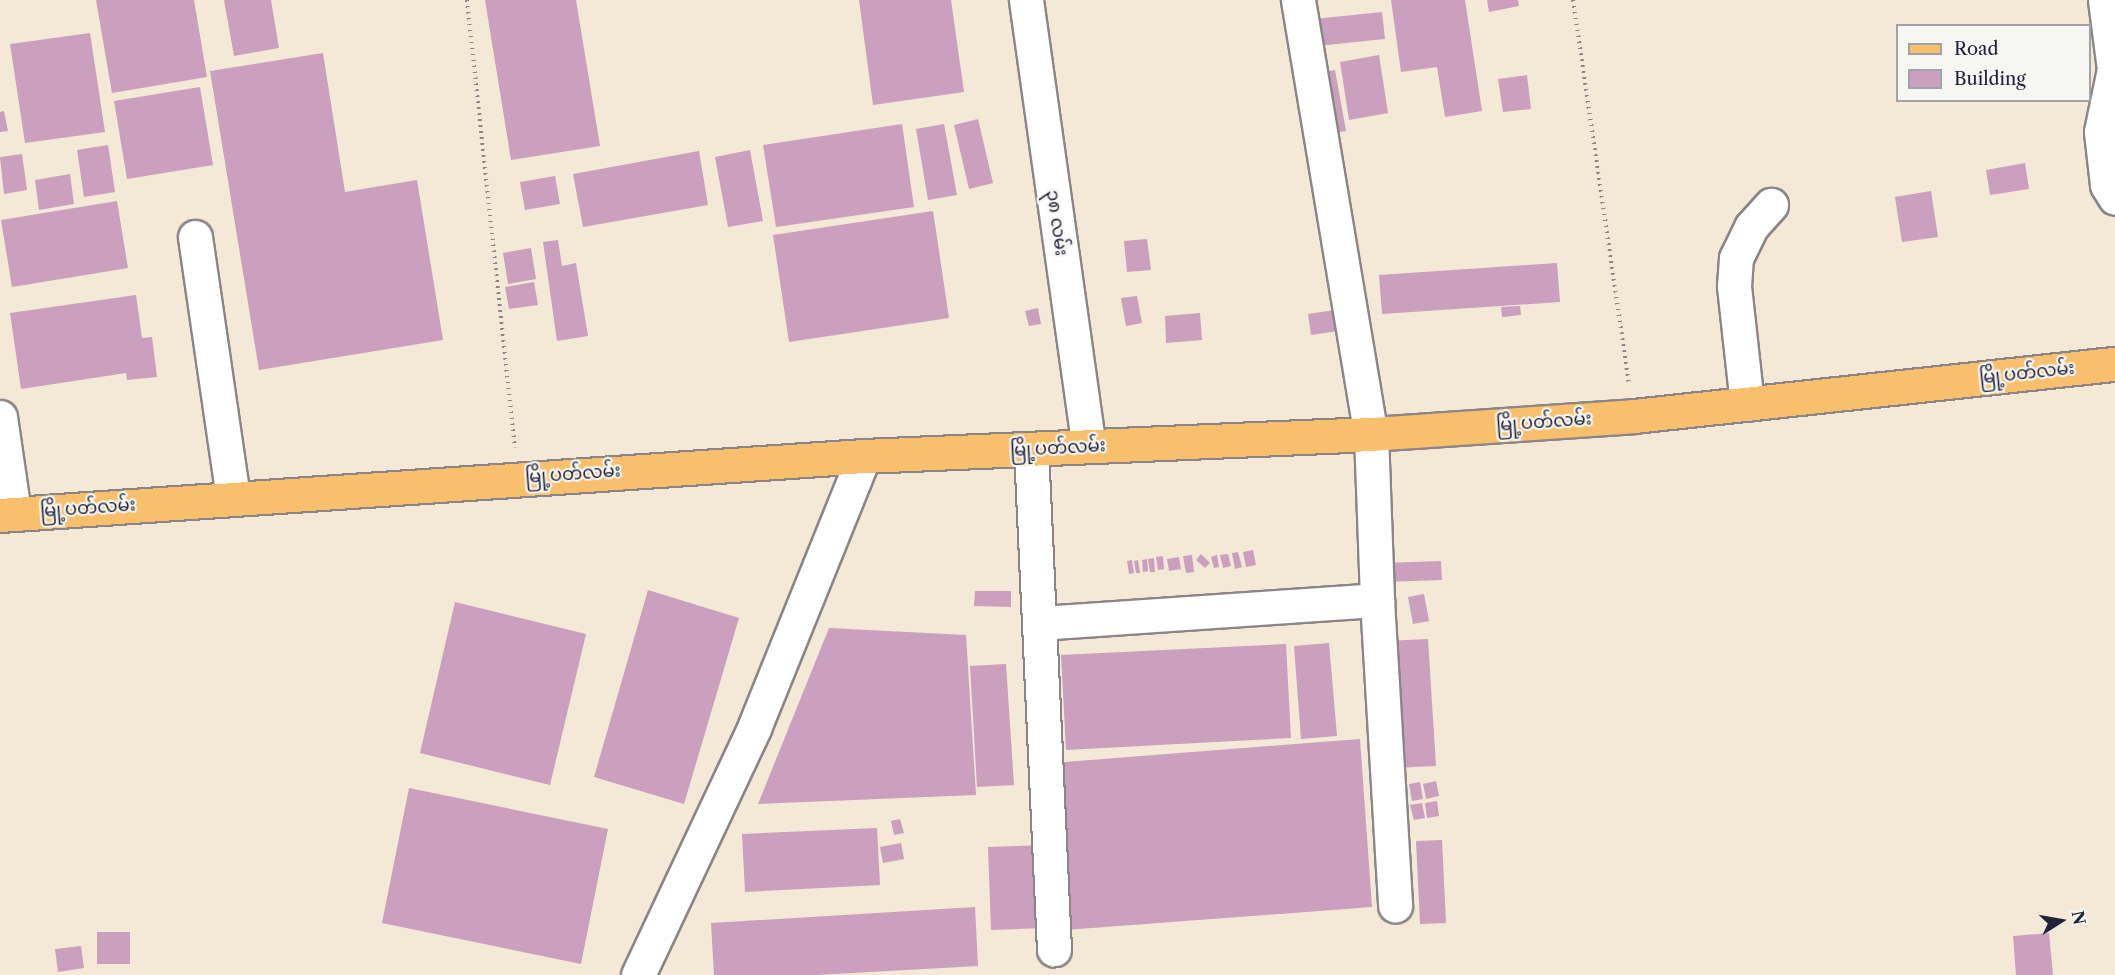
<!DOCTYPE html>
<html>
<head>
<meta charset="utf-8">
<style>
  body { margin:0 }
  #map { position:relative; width:2115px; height:975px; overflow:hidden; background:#f4e8d6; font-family:"Libre Caslon Text","Noto Sans Myanmar",serif }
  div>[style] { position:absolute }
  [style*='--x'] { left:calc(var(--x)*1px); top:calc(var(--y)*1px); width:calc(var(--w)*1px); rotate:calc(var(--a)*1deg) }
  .building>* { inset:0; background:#cb9fbe }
  .path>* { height:4px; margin-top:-2px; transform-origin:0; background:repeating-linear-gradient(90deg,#8b8588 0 1.5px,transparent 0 6px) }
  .roads { filter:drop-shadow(2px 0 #8b8588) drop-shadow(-2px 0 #8b8588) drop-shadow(0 2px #8b8588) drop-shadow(0 -2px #8b8588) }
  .minor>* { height:33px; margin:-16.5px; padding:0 16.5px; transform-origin:16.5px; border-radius:16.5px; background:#fff }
  .major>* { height:33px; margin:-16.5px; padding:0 16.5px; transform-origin:16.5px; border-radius:16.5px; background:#f8bf6c }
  span { translate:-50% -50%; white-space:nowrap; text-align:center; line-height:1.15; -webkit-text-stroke:4.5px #f6f6f2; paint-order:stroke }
  .street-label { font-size:18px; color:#22223b }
  .legend { position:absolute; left:1896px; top:24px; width:195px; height:78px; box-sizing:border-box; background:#f6f6f2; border:2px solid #a1a1a9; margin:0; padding:8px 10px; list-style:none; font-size:18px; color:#22223b }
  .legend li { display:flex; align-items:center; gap:12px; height:30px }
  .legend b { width:30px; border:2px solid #a1a1a9 }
  .north { position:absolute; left:2031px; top:891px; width:60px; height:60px; -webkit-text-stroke:4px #f6f6f2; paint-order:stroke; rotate:79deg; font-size:16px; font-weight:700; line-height:24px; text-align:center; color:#22223b }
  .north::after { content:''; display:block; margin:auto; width:21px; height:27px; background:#22223b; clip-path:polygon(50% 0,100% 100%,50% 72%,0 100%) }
</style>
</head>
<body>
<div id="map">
  <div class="building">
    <i style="clip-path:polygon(96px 0,194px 0,207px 77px,112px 93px)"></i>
    <i style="clip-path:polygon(224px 0,271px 0,279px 48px,234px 56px)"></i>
    <i style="clip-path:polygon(485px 0,576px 0,600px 146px,511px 160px)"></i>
    <i style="clip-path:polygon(859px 0,951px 0,964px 92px,873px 105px)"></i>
    <i style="clip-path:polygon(1391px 0,1465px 0,1482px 111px,1445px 117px,1437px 67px,1401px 72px)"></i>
    <i style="clip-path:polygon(1487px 0,1518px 0,1519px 6px,1489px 12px)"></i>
    <i style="clip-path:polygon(1382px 12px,1385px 39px,1317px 46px,1314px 19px)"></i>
    <i style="clip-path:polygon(90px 33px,105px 132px,25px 143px,10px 44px)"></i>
    <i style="clip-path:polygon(323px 53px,345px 192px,417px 180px,443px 340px,259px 370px,210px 71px)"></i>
    <i style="clip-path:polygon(1379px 55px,1388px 113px,1349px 120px,1340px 62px)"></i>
    <i style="clip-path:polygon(1335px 70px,1346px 131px,1333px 133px,1321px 73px)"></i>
    <i style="clip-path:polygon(1527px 75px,1531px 109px,1503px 112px,1498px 79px)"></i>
    <i style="clip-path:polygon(200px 87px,213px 165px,127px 179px,114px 101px)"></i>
    <i style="clip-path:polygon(4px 111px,8px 131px,0 132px,0 112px)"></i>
    <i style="clip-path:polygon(978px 119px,993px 183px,969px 189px,954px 125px)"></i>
    <i style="clip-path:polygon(902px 124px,914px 207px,776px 227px,763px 145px)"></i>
    <i style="clip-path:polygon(944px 124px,957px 195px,928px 200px,916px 129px)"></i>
    <i style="clip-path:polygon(108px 145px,115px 192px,84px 197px,77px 150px)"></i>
    <i style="clip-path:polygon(750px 150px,763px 221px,728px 227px,715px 157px)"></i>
    <i style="clip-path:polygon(699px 151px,708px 205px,583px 227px,573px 174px)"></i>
    <i style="clip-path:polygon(22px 154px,27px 190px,4px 194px,0 157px)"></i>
    <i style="clip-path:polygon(2025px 163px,2029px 189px,1990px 195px,1986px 170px)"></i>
    <i style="clip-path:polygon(70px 174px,74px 204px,39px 210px,35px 180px)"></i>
    <i style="clip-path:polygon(555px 176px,560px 204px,525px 210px,520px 182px)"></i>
    <i style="clip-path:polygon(1931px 191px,1938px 237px,1902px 242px,1895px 197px)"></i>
    <i style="clip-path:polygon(117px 201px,128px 268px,12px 287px,1px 220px)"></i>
    <i style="clip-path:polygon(933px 211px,949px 318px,789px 342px,773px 235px)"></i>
    <i style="clip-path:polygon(1147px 239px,1151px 270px,1127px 272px,1124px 241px)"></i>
    <i style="clip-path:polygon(558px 240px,562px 266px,576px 263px,588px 336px,557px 341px,543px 242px)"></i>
    <i style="clip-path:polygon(531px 248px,536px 279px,508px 284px,503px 253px)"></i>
    <i style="clip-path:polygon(1557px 263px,1560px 302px,1382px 314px,1379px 275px)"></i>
    <i style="clip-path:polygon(534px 282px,538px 305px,509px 309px,505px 287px)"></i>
    <i style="clip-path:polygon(136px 295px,142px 338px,152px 337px,157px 377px,127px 380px,126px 373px,21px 389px,10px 313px)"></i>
    <i style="clip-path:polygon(1137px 296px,1142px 323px,1126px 326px,1121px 298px)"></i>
    <i style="clip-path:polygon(1520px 306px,1521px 315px,1502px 317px,1501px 307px)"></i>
    <i style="clip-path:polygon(1038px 308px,1041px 324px,1029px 326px,1025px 311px)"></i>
    <i style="clip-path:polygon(1335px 310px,1338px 331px,1311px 335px,1308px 314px)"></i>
    <i style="clip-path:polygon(1200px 313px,1202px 340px,1166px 343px,1165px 316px)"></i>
    <i style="clip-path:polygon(1253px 550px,1256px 565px,1246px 567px,1243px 552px)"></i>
    <i style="clip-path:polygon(1238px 552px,1242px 567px,1235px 569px,1232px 553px)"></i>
    <i style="clip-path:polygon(1201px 554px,1210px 563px,1205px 568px,1196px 560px)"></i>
    <i style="clip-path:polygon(1228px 554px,1231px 566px,1223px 568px,1220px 555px)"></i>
    <i style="clip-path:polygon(1192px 555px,1194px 572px,1186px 573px,1183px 556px)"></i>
    <i style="clip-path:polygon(1217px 555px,1219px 567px,1214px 568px,1211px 557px)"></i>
    <i style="clip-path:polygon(1163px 556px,1164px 569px,1158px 570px,1156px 557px)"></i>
    <i style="clip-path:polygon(1179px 557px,1181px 569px,1169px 571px,1167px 559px)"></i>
    <i style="clip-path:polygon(1154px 558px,1155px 572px,1150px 572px,1148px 559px)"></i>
    <i style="clip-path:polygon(1147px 559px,1148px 571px,1143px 572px,1142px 560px)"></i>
    <i style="clip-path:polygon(1132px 560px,1134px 573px,1129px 574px,1127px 561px)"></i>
    <i style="clip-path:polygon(1138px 560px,1140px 573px,1136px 573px,1134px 561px)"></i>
    <i style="clip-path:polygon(1441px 561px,1442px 580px,1385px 582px,1384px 563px)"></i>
    <i style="clip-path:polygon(648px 590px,739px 618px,684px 804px,594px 777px)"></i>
    <i style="clip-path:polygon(975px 591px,1011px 591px,1011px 607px,974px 606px)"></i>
    <i style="clip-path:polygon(1424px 594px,1429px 621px,1413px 624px,1408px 597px)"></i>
    <i style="clip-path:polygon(455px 602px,586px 634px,550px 785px,420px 753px)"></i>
    <i style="clip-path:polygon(829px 628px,966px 635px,976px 795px,758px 804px)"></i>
    <i style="clip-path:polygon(1428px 639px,1436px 766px,1394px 768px,1386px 641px)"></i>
    <i style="clip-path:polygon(1329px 643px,1337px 736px,1301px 739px,1294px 646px)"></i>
    <i style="clip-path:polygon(1286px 644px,1291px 738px,1066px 750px,1061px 655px)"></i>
    <i style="clip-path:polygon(1006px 664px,1014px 785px,977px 787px,970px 666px)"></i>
    <i style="clip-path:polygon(1360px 739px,1372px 907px,1065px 930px,1052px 763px)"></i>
    <i style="clip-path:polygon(1436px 781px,1439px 796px,1426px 799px,1423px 784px)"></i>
    <i style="clip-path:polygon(1420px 782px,1423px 799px,1412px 801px,1409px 784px)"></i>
    <i style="clip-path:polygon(409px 788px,608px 829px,581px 964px,382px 923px)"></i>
    <i style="clip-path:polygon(1437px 801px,1439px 816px,1427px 818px,1425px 803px)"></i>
    <i style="clip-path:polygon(1422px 803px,1425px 818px,1414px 820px,1410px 805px)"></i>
    <i style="clip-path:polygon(900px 819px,904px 833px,894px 835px,891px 821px)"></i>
    <i style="clip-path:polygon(877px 828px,880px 885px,745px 892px,742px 834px)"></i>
    <i style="clip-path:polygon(1442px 840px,1446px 923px,1420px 924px,1416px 841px)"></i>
    <i style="clip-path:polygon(901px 843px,904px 859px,883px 863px,880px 847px)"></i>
    <i style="clip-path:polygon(1045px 845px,1047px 928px,991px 930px,988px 847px)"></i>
    <i style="clip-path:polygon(975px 907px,978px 966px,817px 975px,714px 975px,711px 923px)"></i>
    <i style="clip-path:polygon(97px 932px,130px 932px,130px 964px,97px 964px)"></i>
    <i style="clip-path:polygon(2049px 933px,2053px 975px,2016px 975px,2013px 936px)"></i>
    <i style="clip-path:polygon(81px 946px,84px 968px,58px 972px,55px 949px)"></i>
  </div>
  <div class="path">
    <i style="--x:467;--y:0;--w:450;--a:83.9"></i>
    <i style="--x:1573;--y:0;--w:386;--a:81.7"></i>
  </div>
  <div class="roads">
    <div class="minor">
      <i style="--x:1026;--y:0;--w:450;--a:82"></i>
      <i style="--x:1298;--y:0;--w:440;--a:80.5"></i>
      <i style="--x:1371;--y:434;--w:166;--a:87.9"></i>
      <i style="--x:2105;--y:0;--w:70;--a:82.6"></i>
      <i style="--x:2114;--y:69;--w:64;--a:101.7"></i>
      <i style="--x:2101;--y:132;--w:53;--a:83.5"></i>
      <i style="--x:2107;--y:185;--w:15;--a:58"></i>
      <i style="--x:195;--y:237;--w:262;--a:81.7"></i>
      <i style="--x:1747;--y:404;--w:119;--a:-96.3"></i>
      <i style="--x:1734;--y:286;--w:28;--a:-86"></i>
      <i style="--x:1736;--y:258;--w:34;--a:-64"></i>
      <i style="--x:1751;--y:227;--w:30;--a:-48"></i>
      <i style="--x:0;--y:417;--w:97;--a:81.7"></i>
      <i style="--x:1031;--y:449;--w:501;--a:87.37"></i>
      <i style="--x:1040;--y:623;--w:338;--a:-3.9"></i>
      <i style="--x:1377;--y:600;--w:306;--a:86.6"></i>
      <i style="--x:638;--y:975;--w:273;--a:-64.8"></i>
      <i style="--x:754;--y:728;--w:293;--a:-68"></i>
    </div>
    <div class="major">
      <i style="--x:0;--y:515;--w:866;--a:-3.91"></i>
      <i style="--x:864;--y:456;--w:507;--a:-2.48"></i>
      <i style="--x:1371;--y:434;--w:264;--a:-3.9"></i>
      <i style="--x:1634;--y:416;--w:484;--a:-6.2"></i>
    </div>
  </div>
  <div class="street-label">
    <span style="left:1057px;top:223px;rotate:82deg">၃၈ လမ်း</span>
    <span style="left:2027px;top:373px;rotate:-6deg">မြို့ပတ်လမ်း</span>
    <span style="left:1544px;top:422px;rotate:-4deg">မြို့ပတ်လမ်း</span>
    <span style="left:1058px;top:448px;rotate:-3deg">မြို့ပတ်လမ်း</span>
    <span style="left:573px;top:474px;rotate:-4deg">မြို့ပတ်လမ်း</span>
    <span style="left:88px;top:508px;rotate:-4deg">မြို့ပတ်လမ်း</span>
  </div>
  <ul class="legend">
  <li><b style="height:8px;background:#f8bf6c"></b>Road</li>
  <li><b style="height:16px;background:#cb9fbe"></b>Building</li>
  </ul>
  <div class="north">N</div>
</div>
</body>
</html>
